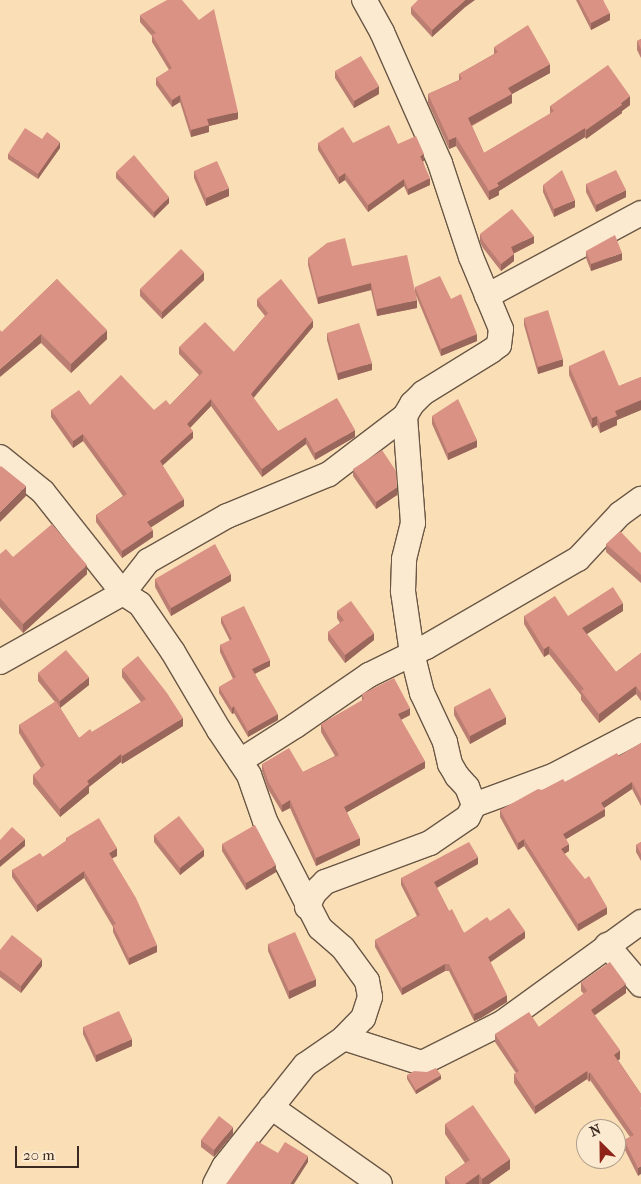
<!DOCTYPE html>
<html>
<head>
<meta charset="utf-8">
<style>
  body { margin:0 }
  #map { position:relative; width:641px; height:1184px; overflow:hidden; background:#fadeb6; font-family:"IM FELL French Canon",serif }
  div>[style] { position:absolute }
  [style*='--x'] { left:calc(var(--x)*1px); top:calc(var(--y)*1px); width:calc(var(--w)*1px); rotate:calc(var(--a)*1deg) }
  .roads { filter:drop-shadow(1px 0 #6a5746) drop-shadow(-1px 0 #6a5746) drop-shadow(0 1px #6a5746) drop-shadow(0 -1px #6a5746) }
  .minor>* { height:24px; margin:-12px; padding:0 12px; transform-origin:12px; border-radius:12px; background:#fcead0 }
  .wall>* { inset:0; background:#bb7e72 }
  .shaded-wall>* { inset:0; background:#99665c }
  .building>* { inset:0; background:#da9284 }
  span { translate:-50% -50%; white-space:nowrap; text-align:center; line-height:1.15; -webkit-text-stroke:5px #fcead0; paint-order:stroke }
  .north { position:absolute; left:576px; top:1119px; width:50px; height:50px; box-sizing:border-box; background:#fcead0; border:1px solid #ae9d8a; border-radius:50%; rotate:337deg; font-size:14px; font-weight:700; line-height:20px; text-align:center; color:#3a2a21 }
  .north::after { content:''; display:block; margin:auto; width:18px; height:22px; background:#8f2418; clip-path:polygon(50% 0,100% 100%,50% 72%,0 100%) }
  .scale { position:absolute; left:15px; top:1146px; width:64px; height:22px; box-sizing:border-box; border:2px solid #3a2a21; border-top:0; padding-left:6px; font-size:15px; line-height:18px; white-space:nowrap; color:#3a2a21; -webkit-text-stroke:4px #fcead0; paint-order:stroke }
</style>
</head>
<body>
<div id="map">
  <div class="roads">
    <div class="minor">
      <i style="--x:487;--y:296;--w:175;--a:-28.3"></i>
      <i style="--x:0;--y:457;--w:55;--a:39.1"></i>
      <i style="--x:43;--y:492;--w:129;--a:51.6"></i>
      <i style="--x:123;--y:593;--w:20;--a:33"></i>
      <i style="--x:140;--y:604;--w:58;--a:55.5"></i>
      <i style="--x:173;--y:652;--w:91;--a:59.5"></i>
      <i style="--x:219;--y:730;--w:54;--a:56.3"></i>
      <i style="--x:249;--y:775;--w:49;--a:70.8"></i>
      <i style="--x:265;--y:821;--w:120;--a:62.8"></i>
      <i style="--x:320;--y:928;--w:30;--a:41"></i>
      <i style="--x:343;--y:948;--w:41;--a:54"></i>
      <i style="--x:367;--y:981;--w:16;--a:79"></i>
      <i style="--x:370;--y:997;--w:22;--a:108"></i>
      <i style="--x:363;--y:1018;--w:28;--a:134"></i>
      <i style="--x:344;--y:1038;--w:47;--a:145.3"></i>
      <i style="--x:305;--y:1065;--w:130;--a:128.5"></i>
      <i style="--x:224;--y:1167;--w:19;--a:118"></i>
      <i style="--x:0;--y:662;--w:141;--a:-29.3"></i>
      <i style="--x:123;--y:593;--w:41;--a:-52"></i>
      <i style="--x:148;--y:561;--w:91;--a:-29.7"></i>
      <i style="--x:227;--y:516;--w:110;--a:-22.4"></i>
      <i style="--x:329;--y:474;--w:96;--a:-37.3"></i>
      <i style="--x:240;--y:761;--w:65;--a:-32.5"></i>
      <i style="--x:295;--y:726;--w:90;--a:-34.6"></i>
      <i style="--x:369;--y:675;--w:64;--a:-26.2"></i>
      <i style="--x:426;--y:647;--w:176;--a:-30.1"></i>
      <i style="--x:578;--y:559;--w:62;--a:-47"></i>
      <i style="--x:620;--y:514;--w:26;--a:-36"></i>
      <i style="--x:474;--y:805;--w:86;--a:-20.3"></i>
      <i style="--x:555;--y:775;--w:97;--a:-27.6"></i>
      <i style="--x:307;--y:907;--w:16;--a:-63"></i>
      <i style="--x:314;--y:893;--w:16;--a:-45"></i>
      <i style="--x:325;--y:882;--w:112;--a:-20.4"></i>
      <i style="--x:430;--y:843;--w:46;--a:-34.4"></i>
      <i style="--x:468;--y:817;--w:13;--a:-63"></i>
      <i style="--x:474;--y:805;--w:19;--a:-111"></i>
      <i style="--x:467;--y:787;--w:15;--a:-132"></i>
      <i style="--x:457;--y:776;--w:14;--a:-120"></i>
      <i style="--x:450;--y:764;--w:23;--a:-103"></i>
      <i style="--x:445;--y:742;--w:54;--a:-115.1"></i>
      <i style="--x:422;--y:693;--w:41;--a:-104"></i>
      <i style="--x:412;--y:653;--w:63;--a:-98.3"></i>
      <i style="--x:403;--y:591;--w:32;--a:-88"></i>
      <i style="--x:404;--y:559;--w:37;--a:-76"></i>
      <i style="--x:413;--y:523;--w:107;--a:-94.3"></i>
      <i style="--x:405;--y:416;--w:14;--a:-60"></i>
      <i style="--x:412;--y:404;--w:16;--a:-45"></i>
      <i style="--x:423;--y:393;--w:80;--a:-31.7"></i>
      <i style="--x:491;--y:351;--w:10;--a:-37"></i>
      <i style="--x:499;--y:345;--w:16;--a:-83"></i>
      <i style="--x:501;--y:329;--w:78;--a:-112.6"></i>
      <i style="--x:471;--y:257;--w:99;--a:-108.3"></i>
      <i style="--x:440;--y:163;--w:143;--a:-113.9"></i>
      <i style="--x:382;--y:32;--w:37;--a:-119"></i>
      <i style="--x:607;--y:945;--w:52;--a:49.6"></i>
      <i style="--x:344;--y:1038;--w:82;--a:17.8"></i>
      <i style="--x:422;--y:1063;--w:89;--a:-26.6"></i>
      <i style="--x:502;--y:1023;--w:172;--a:-36"></i>
      <i style="--x:271;--y:1107;--w:133;--a:35.2"></i>
    </div>
  </div>
  <div class="wall">
    <i style="clip-path:polygon(576px 0,603px 0,610px 20px,591px 30px)"></i>
    <i style="clip-path:polygon(411px 7px,464px 8px,432px 37px,411px 14px)"></i>
    <i style="clip-path:polygon(140px 15px,238px 119px,209px 126px,209px 132px,191px 137px,180px 102px,172px 107px,156px 85px,156px 78px,169px 70px,152px 42px,152px 36px,140px 22px)"></i>
    <i style="clip-path:polygon(641px 39px,641px 58px,637px 50px,637px 41px)"></i>
    <i style="clip-path:polygon(494px 47px,550px 73px,512px 94px,512px 103px,472px 126px,484px 153px,550px 114px,550px 106px,630px 105px,622px 111px,622px 113px,586px 139px,585px 137px,499px 191px,499px 195px,489px 200px,456px 146px,449px 149px,428px 103px,428px 94px,459px 80px,459px 74px,494px 54px)"></i>
    <i style="clip-path:polygon(335px 71px,379px 94px,354px 108px,335px 78px)"></i>
    <i style="clip-path:polygon(318px 143px,398px 144px,424px 161px,423px 161px,430px 185px,408px 195px,404px 186px,368px 212px,345px 180px,339px 184px,318px 150px)"></i>
    <i style="clip-path:polygon(60px 148px,38px 179px,8px 159px,8px 154px)"></i>
    <i style="clip-path:polygon(194px 171px,229px 196px,206px 206px,194px 178px)"></i>
    <i style="clip-path:polygon(116px 172px,169px 203px,154px 218px,116px 178px)"></i>
    <i style="clip-path:polygon(586px 184px,626px 197px,596px 212px,586px 192px)"></i>
    <i style="clip-path:polygon(543px 185px,575px 207px,554px 217px,543px 192px)"></i>
    <i style="clip-path:polygon(480px 234px,534px 243px,514px 253px,514px 261px,501px 271px,483px 248px,480px 242px)"></i>
    <i style="clip-path:polygon(586px 251px,622px 260px,591px 271px,586px 258px)"></i>
    <i style="clip-path:polygon(308px 258px,352px 266px,417px 308px,377px 316px,371px 290px,318px 304px,308px 265px)"></i>
    <i style="clip-path:polygon(57px 279px,107px 339px,71px 373px,41px 343px,2px 332px)"></i>
    <i style="clip-path:polygon(204px 280px,162px 319px,140px 296px,140px 289px)"></i>
    <i style="clip-path:polygon(415px 287px,451px 299px,477px 341px,441px 356px,415px 293px)"></i>
    <i style="clip-path:polygon(257px 299px,313px 327px,253px 398px,278px 431px,355px 437px,315px 460px,306px 444px,262px 477px,211px 406px,190px 428px,193px 438px,162px 465px,184px 506px,151px 527px,153px 537px,122px 558px,96px 522px,96px 515px,123px 496px,83px 441px,73px 448px,51px 417px,51px 410px,90px 405px,154px 410px,170px 405px,199px 375px,179px 354px,179px 347px,234px 352px,265px 316px,257px 306px)"></i>
    <i style="clip-path:polygon(524px 318px,563px 366px,538px 374px,524px 325px)"></i>
    <i style="clip-path:polygon(327px 333px,372px 370px,338px 380px,327px 340px)"></i>
    <i style="clip-path:polygon(569px 366px,619px 386px,641px 377px,641px 410px,617px 420px,617px 425px,600px 433px,597px 425px,592px 428px,569px 375px)"></i>
    <i style="clip-path:polygon(432px 416px,477px 447px,448px 460px,432px 424px)"></i>
    <i style="clip-path:polygon(353px 469px,397px 495px,376px 509px,353px 476px)"></i>
    <i style="clip-path:polygon(606px 544px,641px 553px,641px 583px,606px 552px)"></i>
    <i style="clip-path:polygon(0 554px,13px 557px,87px 574px,23px 633px,0 607px)"></i>
    <i style="clip-path:polygon(155px 579px,231px 581px,171px 616px,155px 587px)"></i>
    <i style="clip-path:polygon(337px 611px,374px 640px,345px 663px,328px 640px,328px 632px,340px 623px,337px 618px)"></i>
    <i style="clip-path:polygon(623px 611px,587px 634px,616px 672px,641px 653px,641px 701px,636px 694px,599px 723px,581px 700px,581px 695px,549px 654px,544px 657px,524px 624px,524px 616px,568px 616px)"></i>
    <i style="clip-path:polygon(221px 617px,270px 666px,255px 674px,278px 720px,248px 737px,234px 713px,232px 714px,219px 693px,219px 687px,233px 679px,220px 652px,220px 645px,230px 641px,221px 623px)"></i>
    <i style="clip-path:polygon(122px 669px,183px 726px,122px 764px,121px 762px,89px 787px,89px 793px,60px 817px,33px 784px,33px 775px,41px 768px,19px 733px,19px 725px,55px 702px,38px 681px,38px 673px,89px 685px,60px 708px,79px 738px,92px 732px,141px 702px,122px 677px)"></i>
    <i style="clip-path:polygon(362px 694px,410px 715px,401px 720px,425px 768px,347px 812px,360px 845px,316px 866px,290px 808px,282px 812px,268px 789px,262px 771px,262px 764px,303px 772px,335px 756px,321px 732px,321px 724px,362px 701px)"></i>
    <i style="clip-path:polygon(454px 707px,506px 724px,470px 744px,454px 715px)"></i>
    <i style="clip-path:polygon(641px 743px,641px 806px,632px 789px,604px 808px,605px 816px,566px 839px,569px 851px,564px 854px,607px 914px,578px 931px,524px 846px,518px 850px,500px 817px,500px 810px,542px 790px,565px 782px,619px 756px)"></i>
    <i style="clip-path:polygon(154px 835px,204px 856px,180px 875px,154px 842px)"></i>
    <i style="clip-path:polygon(66px 838px,117px 856px,112px 858px,157px 952px,129px 965px,113px 932px,113px 927px,84px 878px,37px 912px,12px 877px,12px 870px,43px 857px,66px 841px)"></i>
    <i style="clip-path:polygon(641px 842px,641px 861px,636px 852px,636px 845px)"></i>
    <i style="clip-path:polygon(222px 844px,276px 872px,246px 890px,222px 851px)"></i>
    <i style="clip-path:polygon(478px 864px,437px 888px,449px 911px,464px 933px,490px 921px,525px 938px,490px 962px,507px 1002px,481px 1018px,474px 1021px,449px 971px,445px 971px,402px 995px,375px 947px,375px 940px,417px 916px,401px 885px,401px 878px)"></i>
    <i style="clip-path:polygon(268px 944px,316px 986px,289px 999px,268px 951px)"></i>
    <i style="clip-path:polygon(0 950px,42px 966px,21px 993px,0 977px)"></i>
    <i style="clip-path:polygon(581px 982px,626px 993px,594px 1015px,620px 1059px,618px 1060px,641px 1094px,638px 1176px,624px 1148px,624px 1140px,630px 1137px,590px 1080px,589px 1082px,587px 1079px,535px 1114px,514px 1083px,514px 1074px,516px 1073px,495px 1042px,495px 1034px,539px 1027px,584px 994px,581px 991px)"></i>
    <i style="clip-path:polygon(83px 1027px,132px 1046px,96px 1062px,83px 1034px)"></i>
    <i style="clip-path:polygon(407px 1075px,441px 1079px,416px 1094px,407px 1079px)"></i>
    <i style="clip-path:polygon(445px 1124px,510px 1169px,489px 1184px,445px 1184px,445px 1177px,465px 1163px,445px 1134px)"></i>
    <i style="clip-path:polygon(233px 1134px,214px 1157px,201px 1147px,201px 1140px)"></i>
  </div>
  <div class="shaded-wall">
    <i style="clip-path:polygon(465px 0,475px 0,464px 8px,432px 37px,432px 30px)"></i>
    <i style="clip-path:polygon(610px 13px,610px 20px,591px 30px,591px 23px)"></i>
    <i style="clip-path:polygon(550px 64px,550px 73px,512px 94px,512px 103px,468px 127px,468px 118px,508px 88px)"></i>
    <i style="clip-path:polygon(379px 86px,379px 94px,354px 108px,354px 101px)"></i>
    <i style="clip-path:polygon(180px 95px,180px 102px,172px 107px,172px 100px)"></i>
    <i style="clip-path:polygon(630px 96px,630px 105px,622px 111px,622px 113px,586px 139px,586px 130px)"></i>
    <i style="clip-path:polygon(238px 112px,238px 119px,209px 126px,209px 132px,191px 137px,191px 130px,207px 119px)"></i>
    <i style="clip-path:polygon(585px 128px,585px 137px,499px 191px,499px 195px,489px 200px,489px 191px,497px 183px)"></i>
    <i style="clip-path:polygon(456px 137px,456px 146px,449px 149px,449px 140px)"></i>
    <i style="clip-path:polygon(60px 142px,60px 148px,38px 179px,38px 174px)"></i>
    <i style="clip-path:polygon(424px 154px,424px 161px,420px 162px,420px 156px)"></i>
    <i style="clip-path:polygon(345px 173px,345px 180px,339px 184px,339px 177px)"></i>
    <i style="clip-path:polygon(430px 178px,430px 185px,408px 195px,408px 189px)"></i>
    <i style="clip-path:polygon(404px 179px,404px 186px,368px 212px,368px 205px)"></i>
    <i style="clip-path:polygon(229px 188px,229px 196px,206px 206px,206px 198px)"></i>
    <i style="clip-path:polygon(626px 190px,626px 197px,596px 212px,596px 205px)"></i>
    <i style="clip-path:polygon(169px 197px,169px 203px,154px 218px,154px 212px)"></i>
    <i style="clip-path:polygon(575px 200px,575px 207px,554px 217px,554px 209px)"></i>
    <i style="clip-path:polygon(534px 236px,534px 243px,511px 255px,511px 247px)"></i>
    <i style="clip-path:polygon(622px 253px,622px 260px,591px 271px,591px 264px)"></i>
    <i style="clip-path:polygon(514px 254px,514px 261px,501px 271px,501px 264px)"></i>
    <i style="clip-path:polygon(204px 272px,204px 280px,162px 319px,162px 312px)"></i>
    <i style="clip-path:polygon(371px 283px,371px 290px,318px 304px,318px 297px)"></i>
    <i style="clip-path:polygon(417px 300px,417px 308px,377px 316px,377px 309px)"></i>
    <i style="clip-path:polygon(313px 320px,313px 327px,251px 401px,251px 394px)"></i>
    <i style="clip-path:polygon(107px 330px,107px 339px,71px 373px,71px 364px)"></i>
    <i style="clip-path:polygon(41px 334px,41px 343px,0 377px,0 369px)"></i>
    <i style="clip-path:polygon(477px 334px,477px 341px,441px 356px,441px 349px)"></i>
    <i style="clip-path:polygon(563px 359px,563px 366px,538px 374px,538px 367px)"></i>
    <i style="clip-path:polygon(372px 363px,372px 370px,338px 380px,338px 373px)"></i>
    <i style="clip-path:polygon(211px 399px,211px 406px,187px 431px,187px 424px)"></i>
    <i style="clip-path:polygon(641px 400px,641px 410px,617px 420px,617px 425px,600px 433px,600px 423px,615px 411px)"></i>
    <i style="clip-path:polygon(597px 416px,597px 425px,592px 428px,592px 418px)"></i>
    <i style="clip-path:polygon(355px 430px,355px 437px,315px 460px,315px 453px)"></i>
    <i style="clip-path:polygon(193px 431px,193px 438px,160px 468px,160px 461px)"></i>
    <i style="clip-path:polygon(83px 434px,83px 441px,73px 448px,73px 441px)"></i>
    <i style="clip-path:polygon(306px 437px,306px 444px,262px 477px,262px 469px)"></i>
    <i style="clip-path:polygon(477px 440px,477px 447px,448px 460px,448px 453px)"></i>
    <i style="clip-path:polygon(26px 486px,26px 496px,0 522px,0 512px)"></i>
    <i style="clip-path:polygon(397px 487px,397px 495px,376px 509px,376px 502px)"></i>
    <i style="clip-path:polygon(184px 499px,184px 506px,147px 530px,147px 522px)"></i>
    <i style="clip-path:polygon(153px 530px,153px 537px,122px 558px,122px 551px)"></i>
    <i style="clip-path:polygon(87px 565px,87px 574px,23px 633px,23px 624px)"></i>
    <i style="clip-path:polygon(231px 574px,231px 581px,171px 616px,171px 608px)"></i>
    <i style="clip-path:polygon(623px 603px,623px 611px,582px 637px,582px 628px)"></i>
    <i style="clip-path:polygon(374px 633px,374px 640px,345px 663px,345px 655px)"></i>
    <i style="clip-path:polygon(549px 646px,549px 654px,544px 657px,544px 649px)"></i>
    <i style="clip-path:polygon(270px 660px,270px 666px,252px 675px,252px 669px)"></i>
    <i style="clip-path:polygon(89px 677px,89px 685px,60px 708px,60px 701px)"></i>
    <i style="clip-path:polygon(636px 686px,636px 694px,599px 723px,599px 714px)"></i>
    <i style="clip-path:polygon(234px 706px,234px 713px,232px 714px,232px 708px)"></i>
    <i style="clip-path:polygon(410px 708px,410px 715px,398px 721px,398px 714px)"></i>
    <i style="clip-path:polygon(278px 714px,278px 720px,248px 737px,248px 731px)"></i>
    <i style="clip-path:polygon(506px 717px,506px 724px,470px 744px,470px 736px)"></i>
    <i style="clip-path:polygon(183px 718px,183px 726px,122px 764px,122px 756px)"></i>
    <i style="clip-path:polygon(121px 754px,121px 762px,89px 787px,89px 793px,60px 817px,60px 809px,87px 781px)"></i>
    <i style="clip-path:polygon(425px 761px,425px 768px,344px 814px,344px 807px)"></i>
    <i style="clip-path:polygon(632px 782px,632px 789px,601px 810px,601px 803px)"></i>
    <i style="clip-path:polygon(290px 800px,290px 808px,282px 812px,282px 805px)"></i>
    <i style="clip-path:polygon(605px 809px,605px 816px,563px 841px,563px 834px)"></i>
    <i style="clip-path:polygon(360px 838px,360px 845px,316px 866px,316px 858px)"></i>
    <i style="clip-path:polygon(25px 839px,25px 846px,0 867px,0 860px)"></i>
    <i style="clip-path:polygon(524px 839px,524px 846px,518px 850px,518px 843px)"></i>
    <i style="clip-path:polygon(569px 844px,569px 851px,561px 856px,561px 849px)"></i>
    <i style="clip-path:polygon(117px 848px,117px 856px,109px 860px,109px 853px)"></i>
    <i style="clip-path:polygon(204px 849px,204px 856px,180px 875px,180px 868px)"></i>
    <i style="clip-path:polygon(478px 857px,478px 864px,434px 889px,434px 882px)"></i>
    <i style="clip-path:polygon(276px 865px,276px 872px,246px 890px,246px 883px)"></i>
    <i style="clip-path:polygon(84px 871px,84px 878px,37px 912px,37px 905px)"></i>
    <i style="clip-path:polygon(607px 907px,607px 914px,578px 931px,578px 924px)"></i>
    <i style="clip-path:polygon(525px 931px,525px 938px,488px 964px,488px 957px)"></i>
    <i style="clip-path:polygon(157px 945px,157px 952px,129px 965px,129px 958px)"></i>
    <i style="clip-path:polygon(42px 959px,42px 966px,21px 993px,21px 986px)"></i>
    <i style="clip-path:polygon(445px 964px,445px 971px,402px 995px,402px 988px)"></i>
    <i style="clip-path:polygon(316px 979px,316px 986px,289px 999px,289px 991px)"></i>
    <i style="clip-path:polygon(626px 984px,626px 993px,591px 1018px,591px 1010px)"></i>
    <i style="clip-path:polygon(507px 995px,507px 1002px,481px 1018px,474px 1021px,474px 1014px)"></i>
    <i style="clip-path:polygon(132px 1039px,132px 1046px,96px 1062px,96px 1055px)"></i>
    <i style="clip-path:polygon(620px 1050px,620px 1059px,614px 1063px,614px 1055px)"></i>
    <i style="clip-path:polygon(587px 1071px,587px 1079px,535px 1114px,535px 1106px)"></i>
    <i style="clip-path:polygon(590px 1072px,590px 1080px,589px 1082px,589px 1074px)"></i>
    <i style="clip-path:polygon(441px 1075px,441px 1079px,416px 1094px,416px 1090px)"></i>
    <i style="clip-path:polygon(233px 1127px,233px 1134px,214px 1157px,214px 1150px)"></i>
    <i style="clip-path:polygon(308px 1156px,308px 1162px,294px 1184px,290px 1184px)"></i>
    <i style="clip-path:polygon(510px 1159px,510px 1169px,489px 1184px,482px 1184px,482px 1179px)"></i>
    <i style="clip-path:polygon(641px 1166px,641px 1174px,638px 1176px,638px 1168px)"></i>
    <i style="clip-path:polygon(479px 1174px,479px 1184px,465px 1184px)"></i>
  </div>
  <div class="building">
    <i style="clip-path:polygon(167px 0,182px 0,199px 20px,214px 9px,238px 112px,207px 119px,209px 125px,191px 130px,180px 95px,172px 100px,156px 78px,172px 68px,152px 35px,156px 33px,140px 15px)"></i>
    <i style="clip-path:polygon(418px 0,465px 0,432px 30px,411px 7px)"></i>
    <i style="clip-path:polygon(579px 0,603px 0,610px 13px,591px 23px)"></i>
    <i style="clip-path:polygon(528px 25px,550px 64px,508px 88px,512px 94px,468px 118px,484px 153px,554px 111px,550px 106px,608px 65px,630px 96px,621px 103px,622px 105px,586px 130px,585px 128px,497px 183px,499px 186px,489px 191px,456px 137px,449px 140px,428px 94px,462px 79px,459px 74px,498px 52px,494px 47px)"></i>
    <i style="clip-path:polygon(641px 39px,641px 49px,637px 41px)"></i>
    <i style="clip-path:polygon(361px 56px,379px 86px,354px 101px,335px 71px)"></i>
    <i style="clip-path:polygon(389px 125px,398px 144px,416px 136px,424px 154px,420px 156px,430px 178px,408px 189px,404px 179px,368px 205px,345px 173px,339px 177px,318px 143px,343px 127px,353px 143px)"></i>
    <i style="clip-path:polygon(25px 128px,42px 139px,47px 132px,60px 142px,38px 174px,8px 154px)"></i>
    <i style="clip-path:polygon(134px 155px,169px 197px,154px 212px,116px 172px)"></i>
    <i style="clip-path:polygon(217px 161px,229px 188px,206px 198px,194px 171px)"></i>
    <i style="clip-path:polygon(562px 170px,575px 200px,554px 209px,543px 185px)"></i>
    <i style="clip-path:polygon(616px 170px,626px 190px,596px 205px,586px 184px)"></i>
    <i style="clip-path:polygon(512px 209px,534px 236px,511px 247px,514px 254px,501px 264px,483px 241px,480px 234px)"></i>
    <i style="clip-path:polygon(615px 235px,622px 253px,591px 264px,586px 251px)"></i>
    <i style="clip-path:polygon(345px 238px,352px 266px,407px 255px,417px 300px,377px 309px,371px 283px,318px 297px,308px 258px,327px 243px)"></i>
    <i style="clip-path:polygon(181px 249px,204px 272px,162px 312px,140px 289px)"></i>
    <i style="clip-path:polygon(440px 276px,451px 299px,461px 294px,477px 334px,441px 349px,415px 287px)"></i>
    <i style="clip-path:polygon(57px 279px,107px 330px,71px 364px,41px 334px,0 369px,0 330px,2px 332px)"></i>
    <i style="clip-path:polygon(281px 279px,313px 320px,251px 394px,278px 431px,337px 398px,355px 430px,315px 453px,306px 437px,262px 469px,211px 399px,187px 424px,193px 431px,160px 461px,184px 499px,147px 522px,153px 530px,122px 551px,96px 515px,127px 494px,83px 434px,73px 441px,51px 410px,79px 390px,90px 405px,121px 375px,154px 410px,166px 400px,170px 405px,203px 372px,179px 347px,205px 322px,234px 352px,268px 313px,257px 299px)"></i>
    <i style="clip-path:polygon(548px 310px,563px 359px,538px 367px,524px 318px)"></i>
    <i style="clip-path:polygon(359px 323px,372px 363px,338px 373px,327px 333px)"></i>
    <i style="clip-path:polygon(604px 350px,619px 386px,641px 377px,641px 400px,615px 411px,617px 416px,600px 423px,597px 416px,592px 418px,569px 366px)"></i>
    <i style="clip-path:polygon(458px 399px,477px 440px,448px 453px,432px 416px)"></i>
    <i style="clip-path:polygon(382px 450px,396px 471px,397px 487px,376px 502px,353px 469px)"></i>
    <i style="clip-path:polygon(1px 466px,26px 486px,0 512px,0 467px)"></i>
    <i style="clip-path:polygon(52px 524px,87px 565px,23px 624px,0 598px,0 554px,6px 549px,13px 557px)"></i>
    <i style="clip-path:polygon(620px 531px,641px 553px,641px 575px,606px 544px)"></i>
    <i style="clip-path:polygon(215px 544px,231px 574px,171px 608px,155px 579px)"></i>
    <i style="clip-path:polygon(613px 587px,623px 603px,582px 628px,616px 672px,641px 653px,641px 693px,636px 686px,599px 714px,581px 691px,584px 689px,549px 646px,544px 649px,524px 616px,555px 596px,568px 616px)"></i>
    <i style="clip-path:polygon(351px 601px,374px 633px,345px 655px,328px 632px,344px 620px,337px 611px)"></i>
    <i style="clip-path:polygon(244px 606px,270px 660px,252px 669px,278px 714px,248px 731px,234px 706px,232px 708px,219px 687px,236px 677px,220px 645px,232px 639px,221px 617px)"></i>
    <i style="clip-path:polygon(66px 650px,89px 677px,60px 701px,38px 673px)"></i>
    <i style="clip-path:polygon(138px 656px,167px 693px,183px 718px,122px 756px,121px 754px,87px 781px,89px 784px,60px 809px,33px 775px,45px 765px,19px 725px,56px 701px,79px 738px,90px 729px,92px 732px,146px 699px,122px 669px)"></i>
    <i style="clip-path:polygon(394px 678px,410px 708px,398px 714px,425px 761px,344px 807px,360px 838px,316px 858px,290px 800px,282px 805px,268px 781px,262px 764px,289px 748px,303px 772px,339px 755px,321px 724px,364px 699px,362px 694px)"></i>
    <i style="clip-path:polygon(490px 688px,506px 717px,470px 736px,454px 707px)"></i>
    <i style="clip-path:polygon(641px 743px,641px 799px,632px 782px,601px 803px,605px 809px,563px 834px,569px 844px,561px 849px,585px 879px,589px 876px,607px 907px,578px 924px,524px 839px,518px 843px,500px 810px,538px 789px,542px 790px,563px 779px,565px 782px,617px 753px,619px 756px)"></i>
    <i style="clip-path:polygon(179px 816px,204px 849px,180px 868px,154px 835px)"></i>
    <i style="clip-path:polygon(99px 818px,117px 848px,109px 853px,136px 898px,157px 945px,129px 958px,113px 925px,116px 924px,84px 871px,37px 905px,12px 870px,40px 853px,43px 857px,67px 840px,66px 838px)"></i>
    <i style="clip-path:polygon(255px 825px,276px 865px,246px 883px,222px 844px)"></i>
    <i style="clip-path:polygon(12px 827px,25px 839px,0 860px,0 840px)"></i>
    <i style="clip-path:polygon(469px 842px,478px 857px,434px 882px,449px 911px,452px 909px,464px 933px,487px 917px,490px 921px,509px 908px,525px 931px,488px 957px,507px 995px,481px 1011px,474px 1014px,449px 964px,445px 964px,402px 988px,375px 940px,420px 915px,401px 878px)"></i>
    <i style="clip-path:polygon(641px 842px,641px 854px,636px 845px)"></i>
    <i style="clip-path:polygon(295px 932px,316px 979px,289px 991px,268px 944px)"></i>
    <i style="clip-path:polygon(12px 935px,42px 959px,21px 986px,0 970px,0 950px)"></i>
    <i style="clip-path:polygon(610px 962px,626px 984px,591px 1010px,620px 1050px,614px 1055px,641px 1094px,641px 1107px,640px 1108px,641px 1110px,641px 1166px,638px 1168px,624px 1140px,634px 1135px,590px 1072px,589px 1074px,587px 1071px,535px 1106px,514px 1074px,519px 1071px,495px 1034px,529px 1012px,539px 1027px,587px 991px,581px 982px)"></i>
    <i style="clip-path:polygon(119px 1011px,132px 1039px,96px 1055px,83px 1027px)"></i>
    <i style="clip-path:polygon(436px 1068px,441px 1075px,416px 1090px,407px 1075px,414px 1071px,427px 1072px)"></i>
    <i style="clip-path:polygon(473px 1105px,510px 1159px,482px 1179px,479px 1174px,465px 1184px,450px 1184px,445px 1177px,470px 1160px,445px 1124px)"></i>
    <i style="clip-path:polygon(219px 1116px,233px 1127px,214px 1150px,201px 1140px)"></i>
    <i style="clip-path:polygon(257px 1141px,278px 1153px,285px 1142px,308px 1156px,290px 1184px,226px 1184px)"></i>
  </div>
  <div class="north">N</div>
  <div class="scale">20 m</div>
</div>
</body>
</html>
